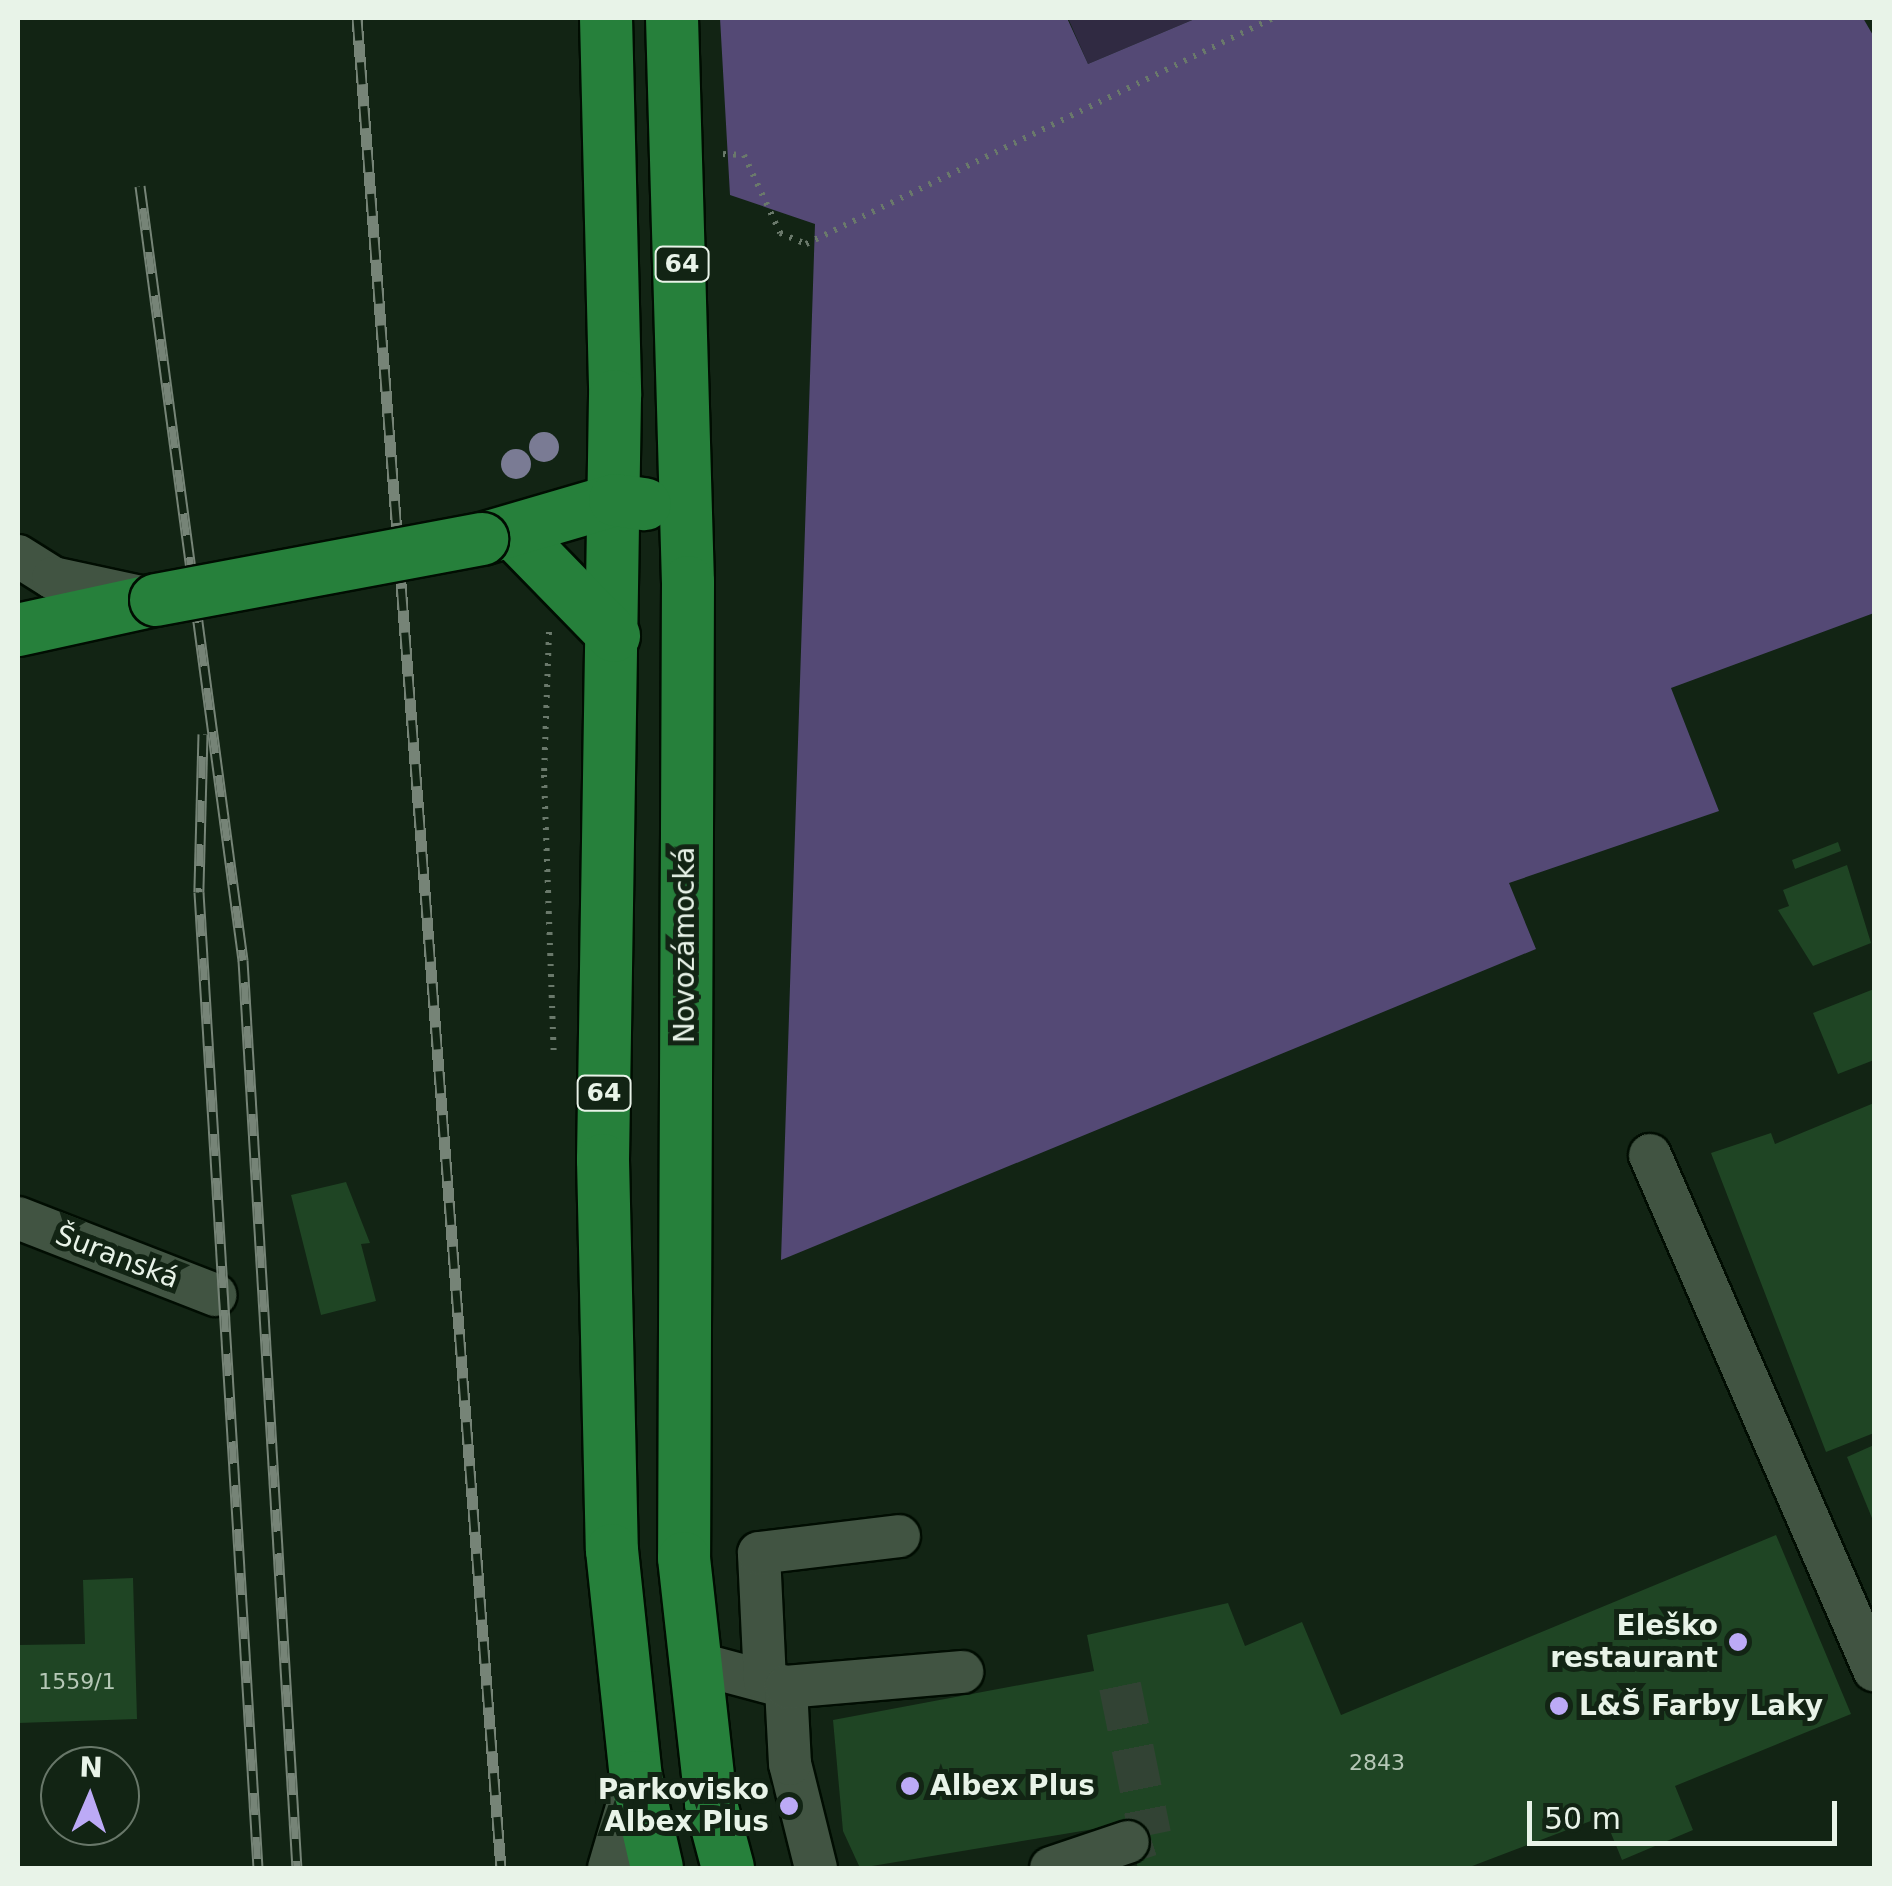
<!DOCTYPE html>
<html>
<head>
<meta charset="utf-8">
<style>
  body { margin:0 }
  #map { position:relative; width:1892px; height:1886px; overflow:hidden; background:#122414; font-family:"DejaVu Sans",sans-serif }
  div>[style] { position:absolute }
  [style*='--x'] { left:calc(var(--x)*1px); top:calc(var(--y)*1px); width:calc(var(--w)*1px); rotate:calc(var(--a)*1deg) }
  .green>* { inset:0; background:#302a42 }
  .forest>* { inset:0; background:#544975 }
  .building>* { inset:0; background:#1f4524 }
  .minor-tunnel>* { height:42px; margin-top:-21px; transform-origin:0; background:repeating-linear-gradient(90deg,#324334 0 42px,transparent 0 63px) }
  .path>* { height:6px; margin-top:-3px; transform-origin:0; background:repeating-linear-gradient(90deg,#6a796b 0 2.5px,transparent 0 10.5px) }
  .roads { filter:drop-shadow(2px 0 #010d02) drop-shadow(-2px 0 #010d02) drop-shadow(0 2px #010d02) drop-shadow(0 -2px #010d02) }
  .minor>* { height:42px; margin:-21px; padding:0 21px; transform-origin:21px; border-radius:21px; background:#415442 }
  .major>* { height:52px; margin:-26px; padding:0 26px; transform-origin:26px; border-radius:26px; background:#26803b }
  .rail>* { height:11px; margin-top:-5.5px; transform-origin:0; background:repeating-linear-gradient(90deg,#122414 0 22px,#768477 0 44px); box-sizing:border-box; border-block:2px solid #768477 }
  .bridges { filter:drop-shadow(2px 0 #010d02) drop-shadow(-2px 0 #010d02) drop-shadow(0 2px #010d02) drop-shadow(0 -2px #010d02) }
  .major-bridge>* { height:52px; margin:-26px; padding:0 26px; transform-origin:26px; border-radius:26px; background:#26803b }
  .trees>* { width:30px; height:30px; margin:-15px; border-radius:50%; background:#7a7b94 }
  .dots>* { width:28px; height:28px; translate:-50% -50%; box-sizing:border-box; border:5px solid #122414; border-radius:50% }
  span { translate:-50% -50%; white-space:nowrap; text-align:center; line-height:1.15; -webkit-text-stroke:10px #122414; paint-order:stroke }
  .number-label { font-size:22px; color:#b6c8b7 }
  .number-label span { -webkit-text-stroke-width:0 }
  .shield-label span { padding:2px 8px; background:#122414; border:2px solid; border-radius:8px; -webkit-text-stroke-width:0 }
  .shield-label { font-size:25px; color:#e8f3e8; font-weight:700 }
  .street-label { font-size:28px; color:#e8f3e8 }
  .poi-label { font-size:28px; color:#e8f3e8; font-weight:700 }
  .right { translate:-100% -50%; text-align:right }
  .left { translate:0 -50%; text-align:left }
  .frame { position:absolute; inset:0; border:20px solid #e8f3e8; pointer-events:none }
  .north { position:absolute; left:40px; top:1746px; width:100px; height:100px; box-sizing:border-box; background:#122414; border:2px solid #687769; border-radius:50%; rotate:2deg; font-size:28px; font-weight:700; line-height:40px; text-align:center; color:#e8f3e8 }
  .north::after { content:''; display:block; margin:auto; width:35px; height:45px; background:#bcaaf6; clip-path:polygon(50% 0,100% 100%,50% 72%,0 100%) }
  .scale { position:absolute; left:1527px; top:1801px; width:310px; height:45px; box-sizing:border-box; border:5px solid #e8f3e8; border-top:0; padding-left:12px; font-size:30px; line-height:35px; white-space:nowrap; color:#e8f3e8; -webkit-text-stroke:8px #122414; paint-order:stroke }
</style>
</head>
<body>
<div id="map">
  <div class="green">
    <i style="clip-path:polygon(1068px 18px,1197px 18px,1088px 64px)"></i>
  </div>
  <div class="forest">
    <i style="clip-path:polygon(720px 18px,1067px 18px,1088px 64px,1197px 18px,1863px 18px,1874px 37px,1874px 613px,1671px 688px,1719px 811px,1509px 883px,1536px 949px,781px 1260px,815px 224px,730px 195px)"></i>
  </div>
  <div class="building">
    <i style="clip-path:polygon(1838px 842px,1841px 851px,1795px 869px,1792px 860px)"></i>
    <i style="clip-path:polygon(1847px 865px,1871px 943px,1813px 966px,1778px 910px,1789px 906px,1783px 890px)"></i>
    <i style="clip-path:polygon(1874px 989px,1874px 1060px,1838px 1074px,1813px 1013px)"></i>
    <i style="clip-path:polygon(1874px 1103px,1874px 1433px,1826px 1452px,1711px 1153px,1771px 1133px,1775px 1144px)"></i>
    <i style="clip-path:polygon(346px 1182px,370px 1243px,361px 1244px,376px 1301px,321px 1315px,291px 1195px)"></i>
    <i style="clip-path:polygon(1874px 1445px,1874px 1523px,1847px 1457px)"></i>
    <i style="clip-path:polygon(1776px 1535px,1851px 1714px,1675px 1786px,1693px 1830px,1622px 1860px,1604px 1816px,1467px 1868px,1138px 1868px,1124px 1824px,860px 1868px,843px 1831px,833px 1720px,1094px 1671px,1087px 1635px,1228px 1603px,1245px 1646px,1302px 1622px,1341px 1715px)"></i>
    <i style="clip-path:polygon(133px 1578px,137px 1719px,18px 1723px,18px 1645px,85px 1644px,83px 1580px)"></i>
  </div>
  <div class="minor-tunnel">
    <i style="--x:1120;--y:1686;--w:152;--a:78.6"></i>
    <i style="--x:1150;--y:1835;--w:23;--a:162"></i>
  </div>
  <div class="path">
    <i style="--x:723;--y:154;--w:21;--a:3"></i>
    <i style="--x:744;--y:155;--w:86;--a:65.2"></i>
    <i style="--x:780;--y:233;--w:28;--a:23"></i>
    <i style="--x:806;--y:244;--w:519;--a:-25.82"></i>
    <i style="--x:549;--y:632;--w:143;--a:92"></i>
    <i style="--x:544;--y:775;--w:283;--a:88"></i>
  </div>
  <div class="roads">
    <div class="minor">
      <i style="--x:18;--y:556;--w:41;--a:32.2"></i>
      <i style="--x:53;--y:578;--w:90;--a:12.2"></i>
      <i style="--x:1650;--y:1155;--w:562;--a:66.49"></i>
      <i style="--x:18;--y:1218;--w:212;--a:21.3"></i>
      <i style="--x:692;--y:1662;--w:97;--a:14.9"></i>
      <i style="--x:765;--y:1681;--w:128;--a:-92.7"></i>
      <i style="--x:759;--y:1553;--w:141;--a:-6.9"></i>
      <i style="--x:609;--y:1868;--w:95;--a:-73.5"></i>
      <i style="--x:816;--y:1868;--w:107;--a:-104"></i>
      <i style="--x:790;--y:1764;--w:77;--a:-93"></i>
      <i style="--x:786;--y:1687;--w:177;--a:-4.9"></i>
      <i style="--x:1051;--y:1868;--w:81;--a:-18.7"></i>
    </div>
    <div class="major">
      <i style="--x:606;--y:18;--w:378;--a:88.6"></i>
      <i style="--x:615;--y:396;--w:764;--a:90.9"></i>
      <i style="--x:603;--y:1160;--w:390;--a:88.7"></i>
      <i style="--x:612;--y:1550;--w:228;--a:84"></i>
      <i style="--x:636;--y:1777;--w:93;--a:77"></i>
      <i style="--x:672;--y:18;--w:564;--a:88.38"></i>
      <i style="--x:688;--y:582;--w:976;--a:90.23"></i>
      <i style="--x:684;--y:1558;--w:247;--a:83.7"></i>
      <i style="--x:711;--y:1804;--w:66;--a:75.1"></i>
      <i style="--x:513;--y:532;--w:145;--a:45.8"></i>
      <i style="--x:482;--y:539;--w:139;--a:-16.3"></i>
      <i style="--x:615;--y:500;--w:30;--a:8"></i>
      <i style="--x:18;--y:630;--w:141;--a:-12.3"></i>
    </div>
  </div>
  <div class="rail">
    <i style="--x:357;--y:18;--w:1856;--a:85.55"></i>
    <i style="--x:140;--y:186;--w:781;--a:82.42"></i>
    <i style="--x:243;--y:960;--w:910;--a:86.6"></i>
    <i style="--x:203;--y:734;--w:158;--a:91.5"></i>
    <i style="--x:199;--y:892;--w:978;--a:86.54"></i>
  </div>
  <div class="bridges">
    <div class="major-bridge">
      <i style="--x:156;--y:600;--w:332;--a:-10.6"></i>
    </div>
  </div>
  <div class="trees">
    <i style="left:544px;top:447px"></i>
    <i style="left:516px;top:464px"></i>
  </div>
  <div class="dots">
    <i style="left:1738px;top:1642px;background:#bcaaf6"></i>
    <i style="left:1559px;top:1706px;background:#bcaaf6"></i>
    <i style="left:910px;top:1786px;background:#bcaaf6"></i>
    <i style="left:789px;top:1806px;background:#bcaaf6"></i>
  </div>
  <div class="number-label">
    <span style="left:77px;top:1682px">1559/1</span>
    <span style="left:1377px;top:1763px">2843</span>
  </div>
  <div class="shield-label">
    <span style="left:682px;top:264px">64</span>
    <span style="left:604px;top:1093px">64</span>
  </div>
  <div class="street-label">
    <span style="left:685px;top:945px;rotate:-90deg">Novozámocká</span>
    <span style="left:117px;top:1257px;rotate:21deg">Šuranská</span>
  </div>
  <div class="poi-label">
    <span class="right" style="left:1718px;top:1642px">Eleško<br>restaurant</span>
    <span class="left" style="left:1579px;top:1706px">L&amp;Š Farby Laky</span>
    <span class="left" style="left:930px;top:1786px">Albex Plus</span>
    <span class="right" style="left:769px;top:1806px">Parkovisko<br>Albex Plus</span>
  </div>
  <div class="frame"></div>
  <div class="north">N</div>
  <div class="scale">50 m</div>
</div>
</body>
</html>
